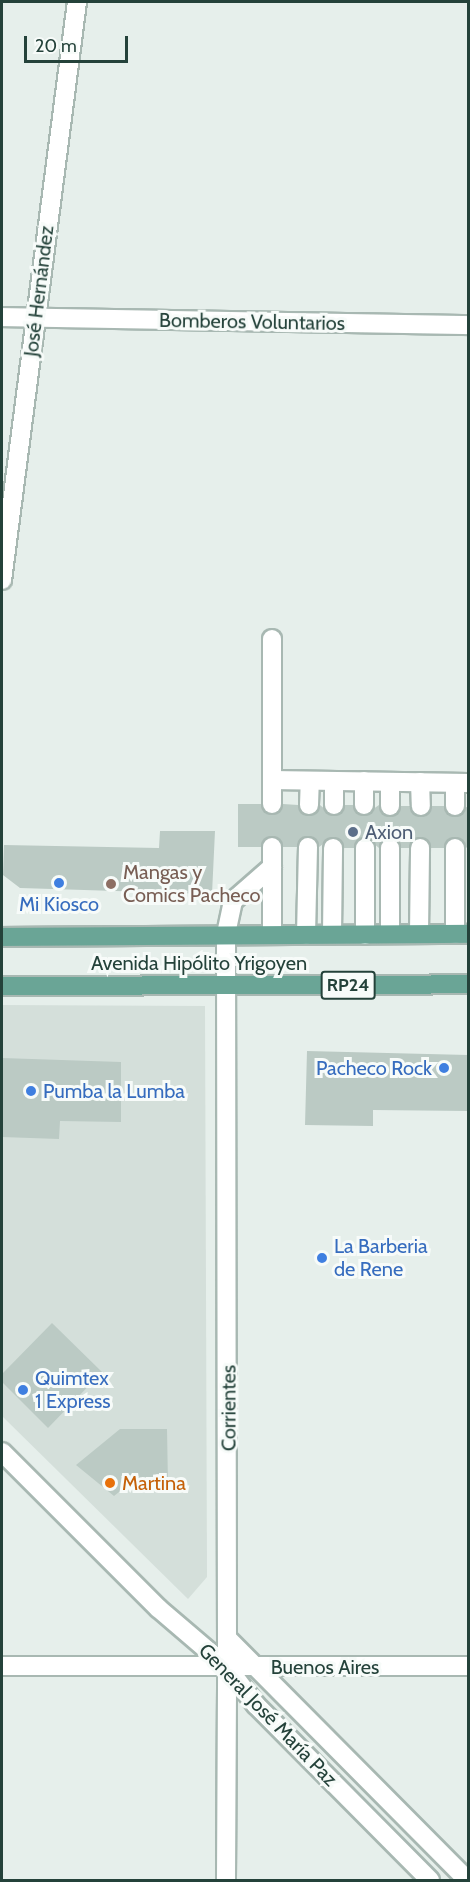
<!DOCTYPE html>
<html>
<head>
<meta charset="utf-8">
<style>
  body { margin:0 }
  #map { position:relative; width:470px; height:1882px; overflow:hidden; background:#e6efeb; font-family:Cabin,sans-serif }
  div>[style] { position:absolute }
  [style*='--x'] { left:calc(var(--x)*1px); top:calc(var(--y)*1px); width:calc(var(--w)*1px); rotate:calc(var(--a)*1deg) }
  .built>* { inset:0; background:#d4dfda }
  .building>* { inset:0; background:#bbcac4 }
  .roads { filter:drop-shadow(2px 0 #a8b8b2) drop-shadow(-2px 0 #a8b8b2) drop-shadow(0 2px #a8b8b2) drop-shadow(0 -2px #a8b8b2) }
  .lane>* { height:18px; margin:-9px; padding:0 9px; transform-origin:9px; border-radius:9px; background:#fff }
  .street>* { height:18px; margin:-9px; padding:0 9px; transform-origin:9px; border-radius:9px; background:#fff }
  .secondary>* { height:18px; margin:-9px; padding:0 9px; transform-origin:9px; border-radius:9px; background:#fff }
  .primary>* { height:18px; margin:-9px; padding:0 9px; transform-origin:9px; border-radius:9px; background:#6aa596 }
  .dots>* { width:16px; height:16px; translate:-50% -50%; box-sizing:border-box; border:3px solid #f7fbf9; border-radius:50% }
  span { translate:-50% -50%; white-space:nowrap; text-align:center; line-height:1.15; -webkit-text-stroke:6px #f7fbf9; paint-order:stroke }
  .shield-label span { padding:2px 4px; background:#f7fbf9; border:2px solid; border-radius:4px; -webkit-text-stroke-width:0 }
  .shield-label { font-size:18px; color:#24423a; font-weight:700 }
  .street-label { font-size:20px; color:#24423a }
  .service-label { font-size:20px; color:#4e5e75 }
  .left { translate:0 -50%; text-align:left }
  .education-label { font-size:20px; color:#785e54 }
  .shop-label { font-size:20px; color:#366cbe }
  .right { translate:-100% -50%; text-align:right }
  .food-label { font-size:20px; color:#c56008 }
  .frame { position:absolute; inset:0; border:3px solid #24423a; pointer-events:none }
  .scale { position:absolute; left:24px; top:36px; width:104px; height:27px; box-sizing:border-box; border:3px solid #24423a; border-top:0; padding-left:8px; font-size:18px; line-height:21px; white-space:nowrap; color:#24423a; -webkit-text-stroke:4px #f7fbf9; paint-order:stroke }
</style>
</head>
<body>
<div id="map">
  <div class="built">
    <i style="clip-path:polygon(2px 1005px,205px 1006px,207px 1577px,188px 1599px,2px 1416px)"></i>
  </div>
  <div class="building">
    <i style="clip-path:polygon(238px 804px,261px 804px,271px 815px,283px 804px,298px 805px,309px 816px,320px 805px,333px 816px,345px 805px,353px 805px,363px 816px,379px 805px,389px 817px,401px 806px,410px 806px,421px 817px,432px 806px,444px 806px,454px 817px,468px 806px,468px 849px,456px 837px,444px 848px,431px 848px,420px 837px,409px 848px,401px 848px,391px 837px,379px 848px,366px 837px,354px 848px,344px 848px,333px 837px,319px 847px,308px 836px,297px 847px,283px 847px,273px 836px,261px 847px,238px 847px)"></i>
    <i style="clip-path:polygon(160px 831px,215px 831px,212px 894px,20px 888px,3px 875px,4px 845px,159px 848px)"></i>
    <i style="clip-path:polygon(307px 1051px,468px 1055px,468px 1111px,373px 1110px,373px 1126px,305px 1125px)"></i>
    <i style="clip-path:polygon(2px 1058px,121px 1062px,121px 1122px,60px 1121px,59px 1139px,2px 1137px)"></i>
    <i style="clip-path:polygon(52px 1323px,102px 1372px,48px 1428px,2px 1382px,2px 1374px)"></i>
    <i style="clip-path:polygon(120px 1429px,167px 1429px,168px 1484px,129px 1484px,114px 1496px,76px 1465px)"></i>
  </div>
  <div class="roads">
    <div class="lane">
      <i style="--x:272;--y:780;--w:196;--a:0.9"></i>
      <i style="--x:364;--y:781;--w:24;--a:90"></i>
      <i style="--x:420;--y:782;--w:24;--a:88"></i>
      <i style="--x:455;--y:783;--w:23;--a:90"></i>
      <i style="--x:272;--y:804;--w:165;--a:-90"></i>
      <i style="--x:309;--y:805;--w:24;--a:-88"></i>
      <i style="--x:334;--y:805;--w:24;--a:-90"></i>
      <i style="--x:390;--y:806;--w:24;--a:-90"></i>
      <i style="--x:365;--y:848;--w:87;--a:90"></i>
      <i style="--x:455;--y:848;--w:86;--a:90"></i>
      <i style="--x:226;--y:934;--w:34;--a:-78"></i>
      <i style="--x:233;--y:901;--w:52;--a:-41.1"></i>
      <i style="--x:272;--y:934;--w:87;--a:-90"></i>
      <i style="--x:332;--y:934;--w:86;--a:-89.3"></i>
      <i style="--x:390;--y:934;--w:86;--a:-90"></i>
      <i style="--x:419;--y:934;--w:86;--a:-89.3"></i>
      <i style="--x:306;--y:935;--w:88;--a:-88.7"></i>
    </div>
    <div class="street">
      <i style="--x:2;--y:317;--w:466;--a:1"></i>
      <i style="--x:2;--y:580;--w:583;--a:-82.61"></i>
      <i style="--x:2;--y:1666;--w:466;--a:0"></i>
      <i style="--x:226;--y:1880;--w:213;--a:-89.7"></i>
    </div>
    <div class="secondary">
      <i style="--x:226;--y:934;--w:733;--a:89.92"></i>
      <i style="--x:2;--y:1452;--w:221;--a:45"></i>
      <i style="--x:158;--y:1608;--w:91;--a:40.5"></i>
      <i style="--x:227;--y:1667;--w:48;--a:52.7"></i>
      <i style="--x:256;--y:1705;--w:247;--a:45.2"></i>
      <i style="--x:230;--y:1641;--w:337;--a:45.2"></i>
    </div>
    <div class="primary">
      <i style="--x:2;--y:937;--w:466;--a:-0.4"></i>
      <i style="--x:2;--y:986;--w:466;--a:-0.2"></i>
    </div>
  </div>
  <div class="dots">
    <i style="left:353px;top:832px;background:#5c6f8a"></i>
    <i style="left:59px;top:883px;background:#3f7fe0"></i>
    <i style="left:111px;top:884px;background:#8d6e63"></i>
    <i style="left:444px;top:1068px;background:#3f7fe0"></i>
    <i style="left:31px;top:1091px;background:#3f7fe0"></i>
    <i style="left:322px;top:1258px;background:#3f7fe0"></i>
    <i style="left:23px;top:1390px;background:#3f7fe0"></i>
    <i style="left:110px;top:1483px;background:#e8710a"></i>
  </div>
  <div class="shield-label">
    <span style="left:348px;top:985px">RP24</span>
  </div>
  <div class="street-label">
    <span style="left:39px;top:291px;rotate:-83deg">José Hernández</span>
    <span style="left:252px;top:322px;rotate:1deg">Bomberos Voluntarios</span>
    <span style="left:199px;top:963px">Avenida Hipólito Yrigoyen</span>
    <span style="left:229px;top:1408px;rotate:-90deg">Corrientes</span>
    <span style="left:325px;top:1667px">Buenos Aires</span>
    <span style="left:268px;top:1715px;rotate:46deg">General José María Paz</span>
  </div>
  <div class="service-label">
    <span class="left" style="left:365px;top:832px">Axion</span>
  </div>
  <div class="education-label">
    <span class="left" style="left:123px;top:884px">Mangas y<br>Comics Pacheco</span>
  </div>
  <div class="shop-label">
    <span style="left:59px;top:904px">Mi Kiosco</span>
    <span class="right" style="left:432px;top:1068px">Pacheco Rock</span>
    <span class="left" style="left:43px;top:1091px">Pumba la Lumba</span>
    <span class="left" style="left:334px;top:1258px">La Barberia<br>de Rene</span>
    <span class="left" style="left:35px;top:1390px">Quimtex<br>1 Express</span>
  </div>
  <div class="food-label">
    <span class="left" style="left:122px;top:1483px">Martina</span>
  </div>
  <div class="frame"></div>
  <div class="scale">20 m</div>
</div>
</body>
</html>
